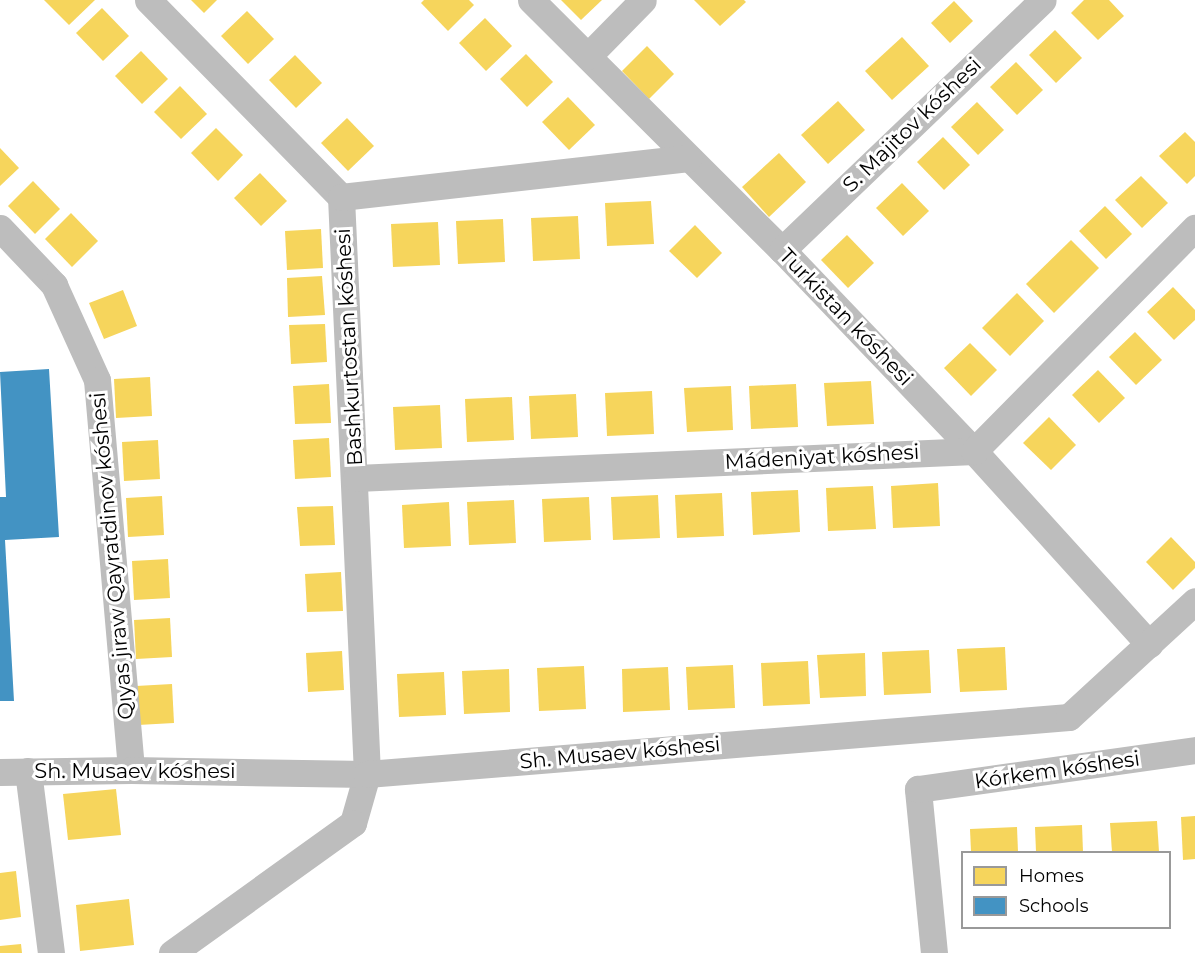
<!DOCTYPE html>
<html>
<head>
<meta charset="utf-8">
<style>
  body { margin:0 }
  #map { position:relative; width:1195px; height:953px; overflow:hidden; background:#fff; font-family:Montserrat,sans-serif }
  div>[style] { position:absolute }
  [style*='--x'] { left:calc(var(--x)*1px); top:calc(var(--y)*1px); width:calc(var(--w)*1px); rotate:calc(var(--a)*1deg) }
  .homes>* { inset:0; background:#f6d55c }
  .schools>* { inset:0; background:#4393c3 }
  .minor>* { height:27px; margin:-13.5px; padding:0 13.5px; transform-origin:13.5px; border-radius:13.5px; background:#bdbdbd }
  span { translate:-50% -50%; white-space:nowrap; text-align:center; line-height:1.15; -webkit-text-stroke:6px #fff; paint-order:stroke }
  .street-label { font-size:21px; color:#000 }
  .legend { position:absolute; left:961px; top:851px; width:210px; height:78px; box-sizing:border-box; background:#fff; border:2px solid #999; margin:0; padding:8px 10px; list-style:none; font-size:18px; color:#000 }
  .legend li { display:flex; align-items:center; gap:12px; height:30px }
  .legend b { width:30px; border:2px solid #999 }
</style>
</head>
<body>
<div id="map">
  <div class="homes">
    <i style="clip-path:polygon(44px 0,95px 0,69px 25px)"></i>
    <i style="clip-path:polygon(191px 0,217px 0,204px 13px)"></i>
    <i style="clip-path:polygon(424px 0,469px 0,474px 5px,448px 31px,421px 3px)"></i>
    <i style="clip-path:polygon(561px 0,602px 0,581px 20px)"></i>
    <i style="clip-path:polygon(694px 0,744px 0,746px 2px,720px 26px)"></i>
    <i style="clip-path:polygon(1084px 0,1109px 0,1124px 16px,1098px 40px,1071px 13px)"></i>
    <i style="clip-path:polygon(954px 1px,973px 21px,950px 43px,931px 23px)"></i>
    <i style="clip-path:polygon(102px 8px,129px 36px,103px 61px,76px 33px)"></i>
    <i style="clip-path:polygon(247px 11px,274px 39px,248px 64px,221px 36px)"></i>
    <i style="clip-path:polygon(485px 18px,512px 46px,486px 71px,459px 43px)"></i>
    <i style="clip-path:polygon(1055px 30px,1082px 58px,1056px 83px,1029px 55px)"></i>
    <i style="clip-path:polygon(902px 37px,929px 66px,892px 100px,865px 71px)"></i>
    <i style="clip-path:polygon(647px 46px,674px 74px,649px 99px,622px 71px)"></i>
    <i style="clip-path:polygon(141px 51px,168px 79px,142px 104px,115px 76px)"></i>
    <i style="clip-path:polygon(526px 54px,553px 82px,527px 107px,500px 79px)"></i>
    <i style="clip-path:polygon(295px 55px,322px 83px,296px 108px,269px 80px)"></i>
    <i style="clip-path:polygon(1016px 62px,1043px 90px,1017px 115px,990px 87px)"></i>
    <i style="clip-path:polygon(180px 86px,207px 114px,181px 139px,154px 112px)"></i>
    <i style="clip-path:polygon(568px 97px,595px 125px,569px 150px,542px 122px)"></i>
    <i style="clip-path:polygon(838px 101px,865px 130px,828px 164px,801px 135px)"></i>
    <i style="clip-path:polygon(977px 102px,1004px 130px,978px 155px,951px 127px)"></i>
    <i style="clip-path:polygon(347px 118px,374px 146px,348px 171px,321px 143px)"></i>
    <i style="clip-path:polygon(216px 128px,243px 155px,218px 181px,191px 153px)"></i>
    <i style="clip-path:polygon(1185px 132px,1195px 142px,1195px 176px,1187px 184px,1159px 156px)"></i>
    <i style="clip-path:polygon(943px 137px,970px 165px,944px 190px,917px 162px)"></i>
    <i style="clip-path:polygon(0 148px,19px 168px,0 186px)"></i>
    <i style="clip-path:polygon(779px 153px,806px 182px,769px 217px,742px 187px)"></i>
    <i style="clip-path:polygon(260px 173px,287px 201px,261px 226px,234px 198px)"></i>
    <i style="clip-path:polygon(1141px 176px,1168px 203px,1142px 228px,1115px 200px)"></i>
    <i style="clip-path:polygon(33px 181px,60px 209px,35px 234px,8px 206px)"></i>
    <i style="clip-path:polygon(902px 183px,929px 211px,903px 236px,876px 208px)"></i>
    <i style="clip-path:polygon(651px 201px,654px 244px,607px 246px,605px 203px)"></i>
    <i style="clip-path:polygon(1105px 206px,1132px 234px,1106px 259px,1079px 231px)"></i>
    <i style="clip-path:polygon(71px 213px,98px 241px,72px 267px,45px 239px)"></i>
    <i style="clip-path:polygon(578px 216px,580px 259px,533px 261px,531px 218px)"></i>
    <i style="clip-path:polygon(503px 219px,505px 262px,458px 264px,456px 221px)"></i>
    <i style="clip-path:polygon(438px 222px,440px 265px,393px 267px,391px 224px)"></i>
    <i style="clip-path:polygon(695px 225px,722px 253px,697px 278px,669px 251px)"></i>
    <i style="clip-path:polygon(321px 229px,323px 268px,287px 270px,285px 231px)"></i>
    <i style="clip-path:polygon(847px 235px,874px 263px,848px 288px,821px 260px)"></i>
    <i style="clip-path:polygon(1071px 240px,1099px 268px,1054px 313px,1026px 284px)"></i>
    <i style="clip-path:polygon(322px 276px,325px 315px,288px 317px,287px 278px)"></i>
    <i style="clip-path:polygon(1173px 287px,1195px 310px,1195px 320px,1174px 340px,1147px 312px)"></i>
    <i style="clip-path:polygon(123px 290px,137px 326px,104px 339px,89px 303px)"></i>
    <i style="clip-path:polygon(1017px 293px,1044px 321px,1010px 356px,982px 328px)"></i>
    <i style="clip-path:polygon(325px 324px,327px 362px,291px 364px,289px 325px)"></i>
    <i style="clip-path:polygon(1135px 332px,1162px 360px,1136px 385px,1109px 357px)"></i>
    <i style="clip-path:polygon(970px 343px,997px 370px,971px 396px,944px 368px)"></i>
    <i style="clip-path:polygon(1098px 370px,1125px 398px,1099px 423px,1072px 395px)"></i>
    <i style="clip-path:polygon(150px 377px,152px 416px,116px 418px,114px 379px)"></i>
    <i style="clip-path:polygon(871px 381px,874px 424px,827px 426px,824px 383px)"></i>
    <i style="clip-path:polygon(329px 384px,331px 423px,295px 424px,293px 386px)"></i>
    <i style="clip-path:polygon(796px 384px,798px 427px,751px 429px,749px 386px)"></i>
    <i style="clip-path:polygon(731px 386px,733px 430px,687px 432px,684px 388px)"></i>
    <i style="clip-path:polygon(652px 391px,654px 434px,607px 436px,605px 393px)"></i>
    <i style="clip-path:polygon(576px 394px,578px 437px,531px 439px,529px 396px)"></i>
    <i style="clip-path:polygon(512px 397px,514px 440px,467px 442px,465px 399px)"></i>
    <i style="clip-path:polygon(440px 405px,442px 448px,395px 450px,393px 407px)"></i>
    <i style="clip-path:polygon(1049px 417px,1076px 445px,1051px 470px,1023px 443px)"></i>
    <i style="clip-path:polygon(329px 438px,331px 477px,295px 479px,293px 440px)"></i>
    <i style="clip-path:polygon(158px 440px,160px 479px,124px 481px,122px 442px)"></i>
    <i style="clip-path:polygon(938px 483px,940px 526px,893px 528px,891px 486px)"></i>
    <i style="clip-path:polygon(873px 486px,876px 529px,828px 531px,826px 488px)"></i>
    <i style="clip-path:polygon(798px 490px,800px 532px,753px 535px,751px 492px)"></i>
    <i style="clip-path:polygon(722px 493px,724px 536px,677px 538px,675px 495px)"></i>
    <i style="clip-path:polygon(658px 495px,660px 538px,613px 540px,611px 497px)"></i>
    <i style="clip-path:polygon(162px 496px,164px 535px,128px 537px,126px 498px)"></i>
    <i style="clip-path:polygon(589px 497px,591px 540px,544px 542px,542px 499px)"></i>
    <i style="clip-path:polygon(514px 500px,516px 543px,469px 545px,467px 502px)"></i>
    <i style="clip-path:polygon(449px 502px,451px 546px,404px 548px,402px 505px)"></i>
    <i style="clip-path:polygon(333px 506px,335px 545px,300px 546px,297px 507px)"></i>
    <i style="clip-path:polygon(1171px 537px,1195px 562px,1195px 568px,1173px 590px,1146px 562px)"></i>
    <i style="clip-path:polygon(168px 559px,170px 598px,134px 600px,132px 561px)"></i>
    <i style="clip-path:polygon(341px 572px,343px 611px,307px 612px,305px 574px)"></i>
    <i style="clip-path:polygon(170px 618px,172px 657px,136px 659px,134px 620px)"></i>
    <i style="clip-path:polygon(1005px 647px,1007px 690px,960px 692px,957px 649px)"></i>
    <i style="clip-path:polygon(929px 650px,931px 693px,884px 695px,882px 652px)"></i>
    <i style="clip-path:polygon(342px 651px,344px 690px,308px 692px,306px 653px)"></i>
    <i style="clip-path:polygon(865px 653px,866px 696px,820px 698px,817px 655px)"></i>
    <i style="clip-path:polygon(808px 661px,810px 704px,763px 706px,761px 663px)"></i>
    <i style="clip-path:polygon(733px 665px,735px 708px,688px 710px,686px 667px)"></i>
    <i style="clip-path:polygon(584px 666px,586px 709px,539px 711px,537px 668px)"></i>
    <i style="clip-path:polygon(668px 667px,670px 710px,623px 712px,622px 669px)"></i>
    <i style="clip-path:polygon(509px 669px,510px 712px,464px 714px,462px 671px)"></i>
    <i style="clip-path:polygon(444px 672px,446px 715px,399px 717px,397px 674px)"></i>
    <i style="clip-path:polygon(172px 684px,174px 723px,138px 725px,136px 686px)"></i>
    <i style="clip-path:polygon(116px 789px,121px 835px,68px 840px,63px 794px)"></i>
    <i style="clip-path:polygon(1195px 816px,1195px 859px,1183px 860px,1181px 817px)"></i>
    <i style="clip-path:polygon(1157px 821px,1159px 852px,1112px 852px,1110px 823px)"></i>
    <i style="clip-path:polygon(1082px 825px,1083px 852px,1036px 852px,1035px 827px)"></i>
    <i style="clip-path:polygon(1017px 827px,1018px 852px,971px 852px,970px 829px)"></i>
    <i style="clip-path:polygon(16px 871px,21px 917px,0 920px,0 873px)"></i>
    <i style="clip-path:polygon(129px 899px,134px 945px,80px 951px,76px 905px)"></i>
    <i style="clip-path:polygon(21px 944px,22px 953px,0 953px,0 946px)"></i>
  </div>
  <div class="schools">
    <i style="clip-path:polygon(49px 369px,59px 537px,5px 540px,14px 701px,0 701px,0 497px,6px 497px,0 372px)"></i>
  </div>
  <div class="minor">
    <i style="--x:148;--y:0;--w:276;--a:45.6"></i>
    <i style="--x:341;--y:197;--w:578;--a:87.42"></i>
    <i style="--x:367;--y:774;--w:51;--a:105.9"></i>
    <i style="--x:353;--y:823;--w:223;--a:144.3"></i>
    <i style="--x:531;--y:0;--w:354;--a:44.9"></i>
    <i style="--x:782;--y:250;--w:278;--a:46.3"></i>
    <i style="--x:974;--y:451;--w:261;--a:47.8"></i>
    <i style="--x:588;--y:56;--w:78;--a:-45.5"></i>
    <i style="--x:341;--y:197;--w:350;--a:-6.4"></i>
    <i style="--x:0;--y:228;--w:79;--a:46.5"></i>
    <i style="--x:54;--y:285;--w:104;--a:65.6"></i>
    <i style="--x:97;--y:380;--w:391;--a:85"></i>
    <i style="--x:782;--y:250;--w:361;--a:-43.8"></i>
    <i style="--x:356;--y:478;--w:619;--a:-2.5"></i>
    <i style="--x:974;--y:451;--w:314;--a:-45.3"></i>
    <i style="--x:28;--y:771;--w:183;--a:82.8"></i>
    <i style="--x:0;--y:772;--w:131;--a:-0.9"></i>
    <i style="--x:131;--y:770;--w:236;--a:1"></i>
    <i style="--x:367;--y:774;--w:704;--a:-4.64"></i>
    <i style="--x:1069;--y:717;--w:171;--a:-42.6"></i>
    <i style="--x:934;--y:953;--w:165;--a:-95.6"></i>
    <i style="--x:918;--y:789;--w:280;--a:-8"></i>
  </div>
  <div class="street-label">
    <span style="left:912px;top:125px;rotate:-44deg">S. Majitov kóshesi</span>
    <span style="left:846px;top:317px;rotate:46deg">Turkistan kóshesi</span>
    <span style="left:349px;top:347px;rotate:-93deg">Bashkurtostan kóshesi</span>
    <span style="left:822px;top:457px;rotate:-3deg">Mádeniyat kóshesi</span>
    <span style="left:112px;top:556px;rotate:-95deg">Qıyas jıraw Qayratdinov kóshesi</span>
    <span style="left:620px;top:753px;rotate:-5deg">Sh. Musaev kóshesi</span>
    <span style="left:1057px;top:770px;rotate:-8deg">Kórkem kóshesi</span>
    <span style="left:135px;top:771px">Sh. Musaev kóshesi</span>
  </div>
  <ul class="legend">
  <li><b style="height:16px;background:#f6d55c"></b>Homes</li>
  <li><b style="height:16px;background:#4393c3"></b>Schools</li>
  </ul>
</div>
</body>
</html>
